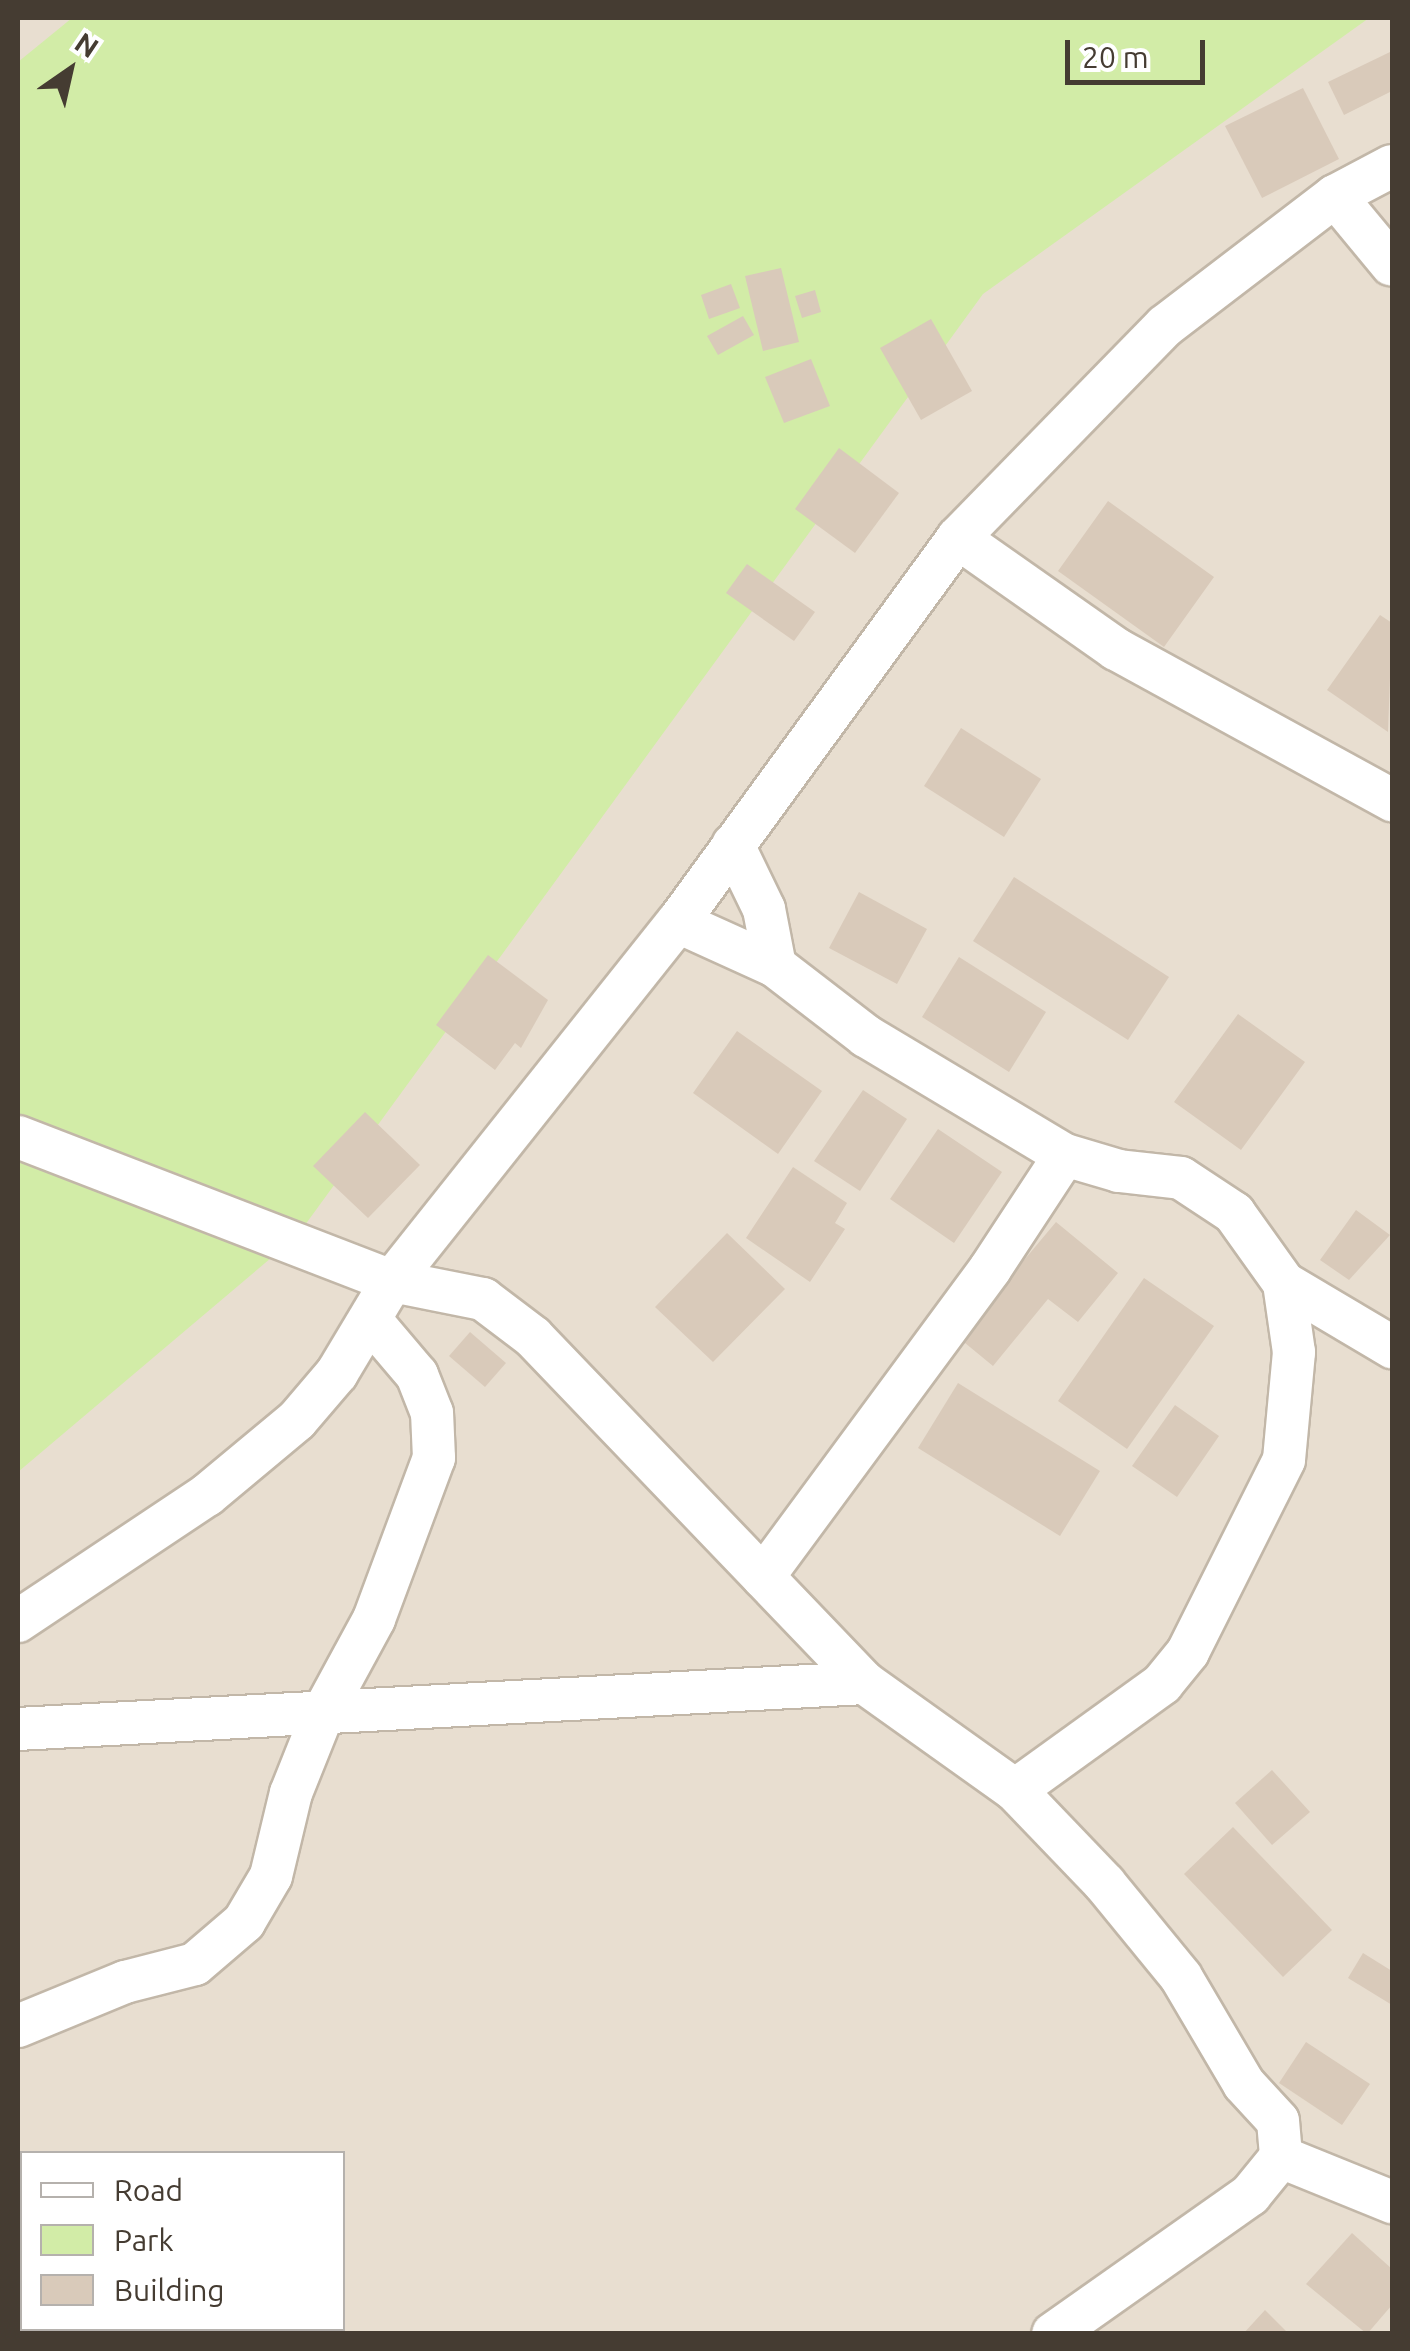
<!DOCTYPE html>
<html>
<head>
<meta charset="utf-8">
<style>
  body { margin:0 }
  #map { position:relative; width:1410px; height:2351px; overflow:hidden; background:#f3ede3; font-family:Ubuntu,sans-serif }
  div>[style] { position:absolute }
  [style*='--x'] { left:calc(var(--x)*1px); top:calc(var(--y)*1px); width:calc(var(--w)*1px); rotate:calc(var(--a)*1deg) }
  .residential>* { inset:0; background:#e8ded0 }
  .green>* { inset:0; background:#d2eca7 }
  .building>* { inset:0; background:#d9caba }
  .roads { filter:drop-shadow(2px 0 #c2b7a8) drop-shadow(-2px 0 #c2b7a8) drop-shadow(0 2px #c2b7a8) drop-shadow(0 -2px #c2b7a8) }
  .minor>* { height:42px; margin:-21px; padding:0 21px; transform-origin:21px; border-radius:21px; background:#fff }
  span { translate:-50% -50%; white-space:nowrap; text-align:center; line-height:1.15; -webkit-text-stroke:10px #fff; paint-order:stroke }
  .frame { position:absolute; inset:0; border:20px solid #453c32; pointer-events:none }
  .legend { position:absolute; left:20px; top:2151px; width:325px; height:180px; box-sizing:border-box; background:#fff; border:2px solid #b5b1ad; margin:0; padding:12px 18px; list-style:none; font-size:30px; color:#453c32 }
  .legend li { display:flex; align-items:center; gap:20px; height:50px }
  .legend b { width:50px; border:2px solid #b5b1ad }
  .north { position:absolute; left:20px; top:20px; width:100px; height:100px; -webkit-text-stroke:8px #fff; paint-order:stroke; rotate:34deg; font-size:28px; font-weight:700; line-height:40px; text-align:center; color:#453c32 }
  .north::after { content:''; display:block; margin:auto; width:35px; height:45px; background:#453c32; clip-path:polygon(50% 0,100% 100%,50% 72%,0 100%) }
  .scale { position:absolute; left:1065px; top:40px; width:140px; height:45px; box-sizing:border-box; border:5px solid #453c32; border-top:0; padding-left:12px; font-size:30px; line-height:35px; white-space:nowrap; color:#453c32; -webkit-text-stroke:8px #fff; paint-order:stroke }
</style>
</head>
<body>
<div id="map">
  <div class="residential">
    <i style="clip-path:polygon(evenodd,18px 18px,1392px 18px,1392px 2333px,18px 2333px,18px 18px,22px 2154px,342px 2154px,342px 2328px,22px 2328px,22px 2154px)"></i>
  </div>
  <div class="green">
    <i style="clip-path:polygon(72px 18px,1369px 18px,983px 294px,297px 1236px,18px 1472px,18px 62px)"></i>
  </div>
  <div class="building">
    <i style="clip-path:polygon(1390px 52px,1392px 91px,1344px 115px,1328px 82px)"></i>
    <i style="clip-path:polygon(1303px 88px,1339px 159px,1262px 198px,1225px 126px)"></i>
    <i style="clip-path:polygon(781px 268px,799px 342px,763px 351px,745px 276px)"></i>
    <i style="clip-path:polygon(731px 284px,740px 308px,709px 319px,701px 295px)"></i>
    <i style="clip-path:polygon(815px 290px,821px 312px,802px 318px,795px 296px)"></i>
    <i style="clip-path:polygon(743px 316px,754px 335px,718px 355px,707px 336px)"></i>
    <i style="clip-path:polygon(931px 319px,972px 391px,921px 420px,880px 348px)"></i>
    <i style="clip-path:polygon(811px 359px,830px 406px,784px 423px,765px 377px)"></i>
    <i style="clip-path:polygon(839px 448px,899px 493px,855px 553px,795px 509px)"></i>
    <i style="clip-path:polygon(1108px 501px,1214px 577px,1164px 647px,1058px 571px)"></i>
    <i style="clip-path:polygon(747px 564px,815px 612px,794px 641px,726px 593px)"></i>
    <i style="clip-path:polygon(1380px 615px,1392px 623px,1388px 732px,1327px 690px)"></i>
    <i style="clip-path:polygon(961px 728px,1041px 779px,1004px 837px,924px 786px)"></i>
    <i style="clip-path:polygon(1014px 877px,1169px 977px,1128px 1040px,973px 941px)"></i>
    <i style="clip-path:polygon(859px 892px,927px 929px,897px 984px,829px 948px)"></i>
    <i style="clip-path:polygon(488px 955px,548px 1000px,521px 1048px,515px 1043px,495px 1070px,436px 1025px)"></i>
    <i style="clip-path:polygon(959px 957px,1046px 1012px,1009px 1072px,922px 1017px)"></i>
    <i style="clip-path:polygon(1238px 1014px,1305px 1062px,1241px 1150px,1174px 1102px)"></i>
    <i style="clip-path:polygon(737px 1031px,822px 1091px,778px 1154px,693px 1093px)"></i>
    <i style="clip-path:polygon(863px 1090px,907px 1119px,860px 1191px,814px 1161px)"></i>
    <i style="clip-path:polygon(365px 1112px,420px 1165px,368px 1218px,313px 1166px)"></i>
    <i style="clip-path:polygon(938px 1129px,1002px 1172px,954px 1243px,890px 1199px)"></i>
    <i style="clip-path:polygon(793px 1167px,847px 1203px,835px 1223px,845px 1229px,810px 1282px,746px 1238px)"></i>
    <i style="clip-path:polygon(1356px 1210px,1390px 1235px,1349px 1280px,1320px 1260px)"></i>
    <i style="clip-path:polygon(1056px 1222px,1118px 1273px,1078px 1322px,1048px 1299px,993px 1366px,959px 1338px)"></i>
    <i style="clip-path:polygon(727px 1233px,785px 1289px,713px 1362px,655px 1307px)"></i>
    <i style="clip-path:polygon(1144px 1278px,1214px 1326px,1127px 1449px,1058px 1401px)"></i>
    <i style="clip-path:polygon(470px 1332px,506px 1363px,485px 1387px,449px 1356px)"></i>
    <i style="clip-path:polygon(958px 1383px,1100px 1471px,1060px 1536px,918px 1448px)"></i>
    <i style="clip-path:polygon(1175px 1405px,1219px 1436px,1177px 1497px,1132px 1466px)"></i>
    <i style="clip-path:polygon(1272px 1770px,1310px 1812px,1272px 1845px,1235px 1803px)"></i>
    <i style="clip-path:polygon(1233px 1827px,1332px 1930px,1283px 1977px,1184px 1874px)"></i>
    <i style="clip-path:polygon(1363px 1953px,1392px 1971px,1392px 2005px,1348px 1978px)"></i>
    <i style="clip-path:polygon(1306px 2042px,1370px 2084px,1342px 2125px,1279px 2083px)"></i>
    <i style="clip-path:polygon(1352px 2233px,1392px 2269px,1392px 2305px,1367px 2334px,1306px 2284px)"></i>
    <i style="clip-path:polygon(1265px 2310px,1289px 2334px,1243px 2334px)"></i>
  </div>
  <div class="roads">
    <div class="minor">
      <i style="--x:1335;--y:196;--w:89;--a:50.4"></i>
      <i style="--x:958;--y:538;--w:193;--a:35.1"></i>
      <i style="--x:1116;--y:649;--w:315;--a:28.7"></i>
      <i style="--x:733;--y:845;--w:71;--a:64.2"></i>
      <i style="--x:764;--y:909;--w:58;--a:79.1"></i>
      <i style="--x:678;--y:922;--w:107;--a:24.4"></i>
      <i style="--x:775;--y:966;--w:115;--a:37.6"></i>
      <i style="--x:866;--y:1036;--w:232;--a:30.9"></i>
      <i style="--x:18;--y:1137;--w:401;--a:21.1"></i>
      <i style="--x:392;--y:1281;--w:93;--a:11.2"></i>
      <i style="--x:483;--y:1299;--w:63;--a:37.2"></i>
      <i style="--x:533;--y:1337;--w:480;--a:46.2"></i>
      <i style="--x:865;--y:1683;--w:184;--a:35.5"></i>
      <i style="--x:1015;--y:1790;--w:130;--a:46.2"></i>
      <i style="--x:1105;--y:1884;--w:120;--a:50.7"></i>
      <i style="--x:1181;--y:1977;--w:124;--a:59.5"></i>
      <i style="--x:1244;--y:2084;--w:50;--a:47.4"></i>
      <i style="--x:1278;--y:2121;--w:36;--a:85"></i>
      <i style="--x:1281;--y:2157;--w:49;--a:129.2"></i>
      <i style="--x:1250;--y:2195;--w:241;--a:144.8"></i>
      <i style="--x:1284;--y:1283;--w:126;--a:30.7"></i>
      <i style="--x:763;--y:1577;--w:383;--a:-53.6"></i>
      <i style="--x:990;--y:1269;--w:136;--a:-56.7"></i>
      <i style="--x:1065;--y:1155;--w:56;--a:16.5"></i>
      <i style="--x:1119;--y:1171;--w:62;--a:6.4"></i>
      <i style="--x:1181;--y:1178;--w:64;--a:33.4"></i>
      <i style="--x:1234;--y:1213;--w:86;--a:54.5"></i>
      <i style="--x:1284;--y:1283;--w:70;--a:81.8"></i>
      <i style="--x:1294;--y:1352;--w:108;--a:95.3"></i>
      <i style="--x:1284;--y:1460;--w:215;--a:116.6"></i>
      <i style="--x:1188;--y:1652;--w:41;--a:129.1"></i>
      <i style="--x:1162;--y:1684;--w:181;--a:144.2"></i>
      <i style="--x:18;--y:1621;--w:227;--a:-33.7"></i>
      <i style="--x:207;--y:1495;--w:117;--a:-39.8"></i>
      <i style="--x:297;--y:1420;--w:62;--a:-49.6"></i>
      <i style="--x:337;--y:1373;--w:107;--a:-59.1"></i>
      <i style="--x:392;--y:1281;--w:459;--a:-51.5"></i>
      <i style="--x:678;--y:922;--w:475;--a:-53.9"></i>
      <i style="--x:958;--y:538;--w:296;--a:-45.7"></i>
      <i style="--x:1165;--y:326;--w:214;--a:-37.4"></i>
      <i style="--x:1335;--y:196;--w:64;--a:-27.8"></i>
      <i style="--x:18;--y:1729;--w:848;--a:-3.11"></i>
      <i style="--x:18;--y:2026;--w:116;--a:-22.4"></i>
      <i style="--x:125;--y:1982;--w:72;--a:-14.4"></i>
      <i style="--x:195;--y:1964;--w:65;--a:-40.6"></i>
      <i style="--x:244;--y:1922;--w:53;--a:-59.6"></i>
      <i style="--x:271;--y:1876;--w:85;--a:-76.5"></i>
      <i style="--x:291;--y:1793;--w:86;--a:-68.2"></i>
      <i style="--x:323;--y:1713;--w:107;--a:-61.5"></i>
      <i style="--x:374;--y:1619;--w:172;--a:-69.6"></i>
      <i style="--x:434;--y:1458;--w:45;--a:-92.5"></i>
      <i style="--x:432;--y:1413;--w:41;--a:-111.5"></i>
      <i style="--x:417;--y:1375;--w:70;--a:-130.3"></i>
      <i style="--x:1281;--y:2157;--w:120;--a:22.1"></i>
    </div>
  </div>
  <div class="frame"></div>
  <ul class="legend">
  <li><b style="height:12px;background:#fff"></b>Road</li>
  <li><b style="height:28px;background:#d2eca7"></b>Park</li>
  <li><b style="height:28px;background:#d9caba"></b>Building</li>
  </ul>
  <div class="north">N</div>
  <div class="scale">20 m</div>
</div>
</body>
</html>
